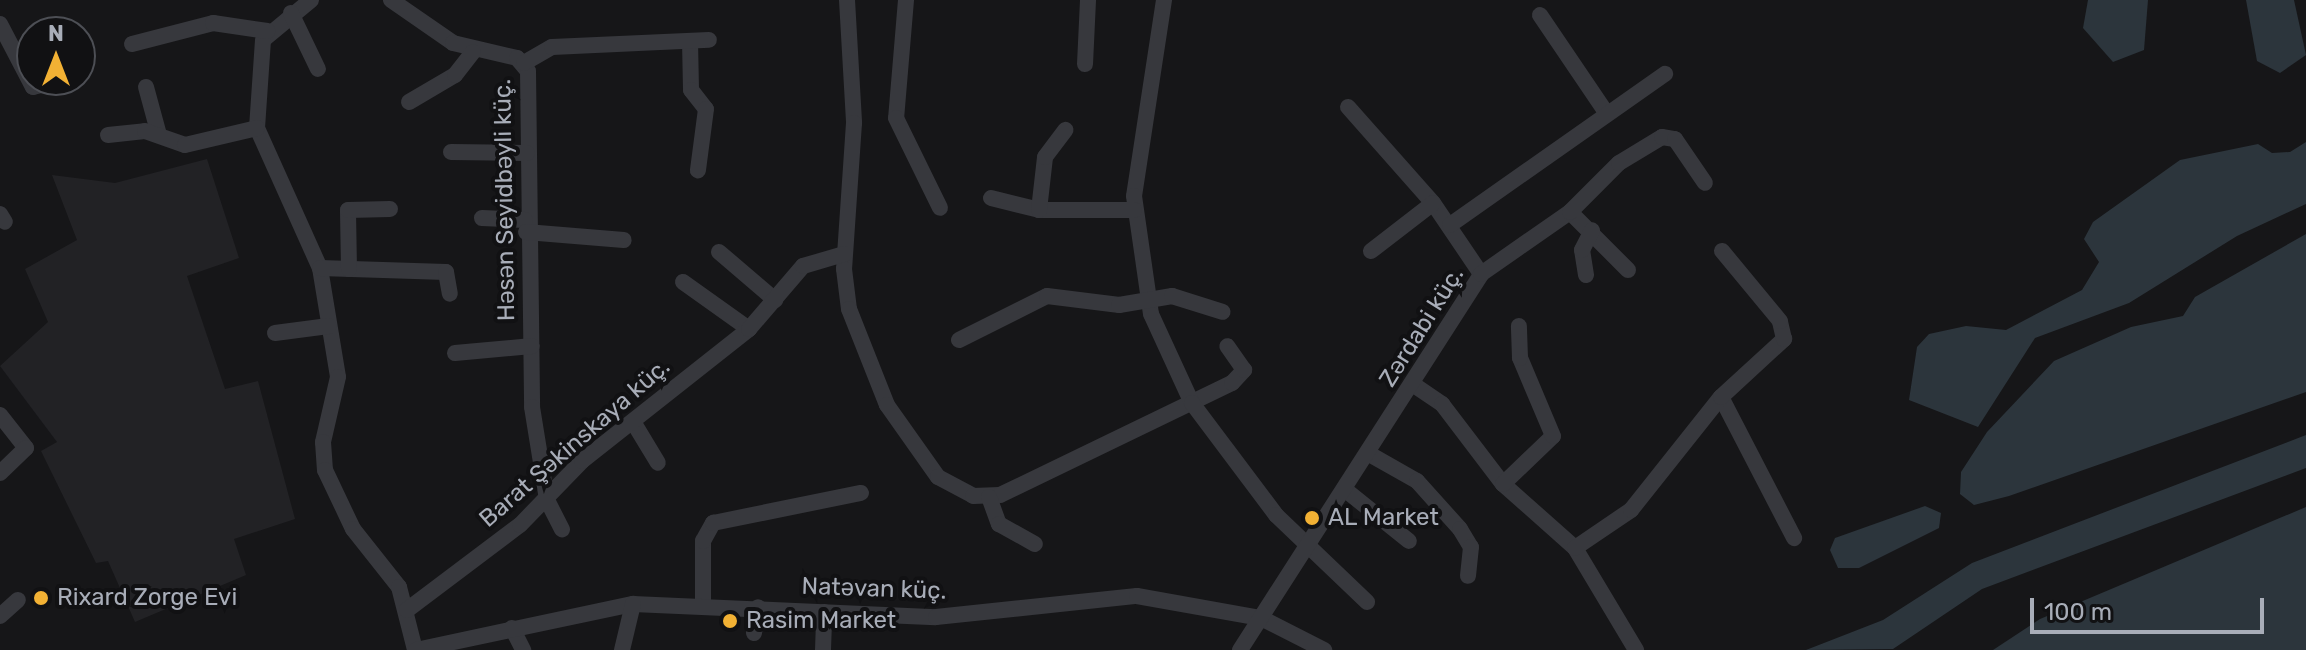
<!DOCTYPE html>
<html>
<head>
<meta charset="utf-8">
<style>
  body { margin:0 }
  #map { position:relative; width:2306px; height:650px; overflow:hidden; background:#161618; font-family:Rubik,sans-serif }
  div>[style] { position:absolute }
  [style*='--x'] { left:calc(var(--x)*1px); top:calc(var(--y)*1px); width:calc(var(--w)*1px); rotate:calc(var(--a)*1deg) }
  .built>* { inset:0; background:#222225 }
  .water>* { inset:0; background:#2c353c }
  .minor>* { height:16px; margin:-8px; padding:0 8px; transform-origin:8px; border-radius:8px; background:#37383d }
  .dots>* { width:22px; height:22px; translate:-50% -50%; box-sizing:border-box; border:4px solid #111113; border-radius:50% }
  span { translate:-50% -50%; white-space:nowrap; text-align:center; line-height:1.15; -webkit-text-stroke:8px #111113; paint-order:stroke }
  .street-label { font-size:24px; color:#a8adb8 }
  .poi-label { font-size:24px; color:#a8adb8 }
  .left { translate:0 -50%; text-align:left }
  .north { position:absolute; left:16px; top:16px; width:80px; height:80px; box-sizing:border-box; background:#111113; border:2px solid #4d4f55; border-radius:50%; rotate:0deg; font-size:22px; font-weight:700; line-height:32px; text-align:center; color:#a8adb8 }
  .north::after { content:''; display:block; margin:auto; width:28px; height:36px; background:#f2b134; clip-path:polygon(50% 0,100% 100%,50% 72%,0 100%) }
  .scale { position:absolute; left:2030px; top:598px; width:234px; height:36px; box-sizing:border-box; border:4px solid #a8adb8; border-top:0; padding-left:10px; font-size:24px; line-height:28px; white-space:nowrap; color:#a8adb8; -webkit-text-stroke:6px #111113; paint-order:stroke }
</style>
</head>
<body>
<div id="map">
  <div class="built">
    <i style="clip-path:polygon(207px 159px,239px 258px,187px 276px,225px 389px,258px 381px,295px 519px,234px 539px,246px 575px,135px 622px,108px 561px,96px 563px,41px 451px,57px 442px,0 366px,48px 322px,25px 269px,77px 240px,52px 175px,115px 183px)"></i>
  </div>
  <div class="water">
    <i style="clip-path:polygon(2088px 0,2148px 0,2144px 50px,2113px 62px,2083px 28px)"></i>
    <i style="clip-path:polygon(2246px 0,2294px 0,2306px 55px,2280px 73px,2257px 61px)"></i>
    <i style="clip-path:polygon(2306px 142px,2306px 204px,2237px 236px,2129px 303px,2035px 338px,1978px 427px,1909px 400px,1917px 347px,1929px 334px,1966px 326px,2006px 330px,2082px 290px,2099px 262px,2084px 239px,2093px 222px,2180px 160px,2258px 144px,2272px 153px,2290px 152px)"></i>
    <i style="clip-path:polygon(2306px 234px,2306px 392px,2009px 496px,1974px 505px,1960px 494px,1961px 472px,1987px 432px,2054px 361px,2131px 327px,2183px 316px,2195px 297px)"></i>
    <i style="clip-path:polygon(2306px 435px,2306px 468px,1982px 589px,1893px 649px,1806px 650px,1883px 620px,1972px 563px)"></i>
    <i style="clip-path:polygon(1925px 506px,1941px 513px,1939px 528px,1859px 568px,1838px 568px,1830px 550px,1835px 538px)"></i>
    <i style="clip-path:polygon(2306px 507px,2306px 650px,1993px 650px,2040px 619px)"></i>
  </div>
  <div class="minor">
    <i style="--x:311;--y:0;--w:62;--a:140.2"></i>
    <i style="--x:263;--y:40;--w:88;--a:93.9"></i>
    <i style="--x:257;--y:128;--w:154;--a:65.8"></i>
    <i style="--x:320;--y:268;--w:110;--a:80.6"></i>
    <i style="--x:338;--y:377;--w:67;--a:103"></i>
    <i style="--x:323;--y:442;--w:28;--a:86"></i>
    <i style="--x:325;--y:470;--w:65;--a:64.6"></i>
    <i style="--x:353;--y:529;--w:74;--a:51.6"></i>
    <i style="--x:399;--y:587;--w:65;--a:75.7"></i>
    <i style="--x:391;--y:0;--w:75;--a:34.7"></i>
    <i style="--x:453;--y:43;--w:66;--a:13.2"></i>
    <i style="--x:517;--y:58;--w:17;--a:50"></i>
    <i style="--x:528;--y:71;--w:336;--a:89.3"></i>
    <i style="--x:532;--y:407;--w:94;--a:80.8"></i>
    <i style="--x:547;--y:500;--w:33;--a:63"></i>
    <i style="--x:847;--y:0;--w:123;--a:86.7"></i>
    <i style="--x:854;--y:123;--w:146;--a:93.9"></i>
    <i style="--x:844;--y:269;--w:40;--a:82.9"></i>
    <i style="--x:849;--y:309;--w:103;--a:68.4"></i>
    <i style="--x:887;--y:405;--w:88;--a:54.7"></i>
    <i style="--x:938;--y:477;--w:40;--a:28"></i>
    <i style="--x:973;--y:496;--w:27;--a:-2"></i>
    <i style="--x:1000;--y:495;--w:258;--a:-25.8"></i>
    <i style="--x:1232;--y:383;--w:18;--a:-47"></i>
    <i style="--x:1244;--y:370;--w:29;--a:-125"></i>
    <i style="--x:906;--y:0;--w:118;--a:94.8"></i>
    <i style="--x:896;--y:118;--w:100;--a:63.9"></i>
    <i style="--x:1164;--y:0;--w:198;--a:98.7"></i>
    <i style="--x:1134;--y:196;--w:119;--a:81.8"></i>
    <i style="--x:1151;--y:314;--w:98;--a:65.3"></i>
    <i style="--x:1192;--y:403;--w:140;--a:53.1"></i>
    <i style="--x:1276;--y:515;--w:126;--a:43.7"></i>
    <i style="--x:291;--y:13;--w:62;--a:64.3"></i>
    <i style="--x:1540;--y:15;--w:116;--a:55.9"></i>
    <i style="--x:0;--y:24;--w:71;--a:62.4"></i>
    <i style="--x:33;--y:87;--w:30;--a:-14"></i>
    <i style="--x:690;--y:41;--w:49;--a:88.8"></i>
    <i style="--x:691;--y:90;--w:24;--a:52"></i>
    <i style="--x:706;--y:109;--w:62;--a:97.5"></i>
    <i style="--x:132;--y:44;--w:84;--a:-14.5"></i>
    <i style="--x:213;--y:23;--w:55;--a:8.4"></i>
    <i style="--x:524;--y:63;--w:32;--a:-30"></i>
    <i style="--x:552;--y:47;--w:157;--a:-2.6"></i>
    <i style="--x:1085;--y:64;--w:64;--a:-87.3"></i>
    <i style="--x:146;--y:87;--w:50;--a:74.8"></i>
    <i style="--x:409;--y:102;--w:53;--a:-30.4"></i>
    <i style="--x:455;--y:75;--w:29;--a:-52"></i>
    <i style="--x:1348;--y:107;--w:128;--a:48.5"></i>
    <i style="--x:1433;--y:203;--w:86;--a:55.9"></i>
    <i style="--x:108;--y:135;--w:37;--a:-6"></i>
    <i style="--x:145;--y:131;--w:42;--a:19.3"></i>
    <i style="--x:185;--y:145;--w:74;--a:-13.3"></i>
    <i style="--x:451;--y:152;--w:76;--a:0.8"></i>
    <i style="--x:991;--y:198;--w:49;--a:14"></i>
    <i style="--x:1039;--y:210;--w:95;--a:0"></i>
    <i style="--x:1039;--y:210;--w:53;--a:-83.5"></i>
    <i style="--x:1045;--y:157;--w:34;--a:-53"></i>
    <i style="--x:1570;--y:212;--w:82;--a:45"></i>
    <i style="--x:0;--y:214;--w:9;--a:58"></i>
    <i style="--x:482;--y:218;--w:43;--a:2.7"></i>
    <i style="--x:1450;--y:225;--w:263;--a:-35.1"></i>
    <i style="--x:526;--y:232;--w:98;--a:4.7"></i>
    <i style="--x:1371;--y:251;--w:78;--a:-37.7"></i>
    <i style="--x:719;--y:252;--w:74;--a:40.6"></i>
    <i style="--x:320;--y:268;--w:126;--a:1.8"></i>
    <i style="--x:446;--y:272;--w:22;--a:80"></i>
    <i style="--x:349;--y:269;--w:59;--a:-91"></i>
    <i style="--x:348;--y:210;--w:42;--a:-1.4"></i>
    <i style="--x:1586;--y:275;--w:25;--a:-99"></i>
    <i style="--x:1582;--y:250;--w:22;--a:-63"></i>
    <i style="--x:683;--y:282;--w:81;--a:35.5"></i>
    <i style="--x:275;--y:333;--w:54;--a:-7.4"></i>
    <i style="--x:959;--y:340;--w:98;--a:-26.6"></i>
    <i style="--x:1047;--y:296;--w:73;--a:7.1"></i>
    <i style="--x:1119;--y:305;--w:54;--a:-9.6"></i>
    <i style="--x:1172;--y:296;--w:53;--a:17.4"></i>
    <i style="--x:455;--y:353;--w:77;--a:-5.2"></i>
    <i style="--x:1414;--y:385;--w:34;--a:34"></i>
    <i style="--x:1442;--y:404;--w:101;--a:52.7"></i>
    <i style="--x:1503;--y:484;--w:96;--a:41.6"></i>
    <i style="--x:1575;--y:548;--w:119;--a:59.1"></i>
    <i style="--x:1721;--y:397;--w:159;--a:62.6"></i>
    <i style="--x:0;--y:415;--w:42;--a:51.8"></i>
    <i style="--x:26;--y:448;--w:36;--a:136"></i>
    <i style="--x:635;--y:425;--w:44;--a:58.8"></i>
    <i style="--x:1371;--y:455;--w:53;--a:29.5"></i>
    <i style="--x:1417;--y:481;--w:64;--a:48.1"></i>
    <i style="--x:1460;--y:529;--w:21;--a:59"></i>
    <i style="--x:1471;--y:547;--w:29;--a:96"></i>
    <i style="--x:1503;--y:484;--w:69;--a:-43.8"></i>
    <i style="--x:1553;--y:436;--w:85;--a:-112.9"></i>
    <i style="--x:1520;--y:358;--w:32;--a:-92"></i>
    <i style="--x:1348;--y:492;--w:78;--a:38.8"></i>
    <i style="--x:989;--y:497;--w:29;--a:70"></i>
    <i style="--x:999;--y:524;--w:41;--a:29.1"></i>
    <i style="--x:1575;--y:548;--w:68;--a:-34.2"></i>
    <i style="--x:1631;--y:510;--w:144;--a:-51.5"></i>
    <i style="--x:1721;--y:397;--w:86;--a:-42.6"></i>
    <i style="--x:1784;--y:339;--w:18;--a:-103"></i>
    <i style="--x:1780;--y:321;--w:91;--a:-129.6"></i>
    <i style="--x:703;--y:603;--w:62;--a:-90"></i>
    <i style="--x:703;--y:541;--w:21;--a:-61"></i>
    <i style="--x:713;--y:523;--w:151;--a:-11.5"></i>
    <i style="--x:407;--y:610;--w:141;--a:-37"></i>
    <i style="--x:520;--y:525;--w:89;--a:-45.9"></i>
    <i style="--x:582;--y:461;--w:213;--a:-38.3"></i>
    <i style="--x:749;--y:329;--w:83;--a:-49.4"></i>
    <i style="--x:803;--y:266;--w:43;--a:-16.3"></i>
    <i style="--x:0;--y:616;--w:24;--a:-42"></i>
    <i style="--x:512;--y:628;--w:25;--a:63"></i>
    <i style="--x:754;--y:633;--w:26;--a:-81"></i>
    <i style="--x:416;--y:650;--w:222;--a:-12"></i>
    <i style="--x:633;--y:604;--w:303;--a:2.5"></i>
    <i style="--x:936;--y:617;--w:202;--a:-6"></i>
    <i style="--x:1137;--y:596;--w:126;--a:10.1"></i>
    <i style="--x:1261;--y:618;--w:71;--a:26.9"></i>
    <i style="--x:622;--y:650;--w:47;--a:-76.6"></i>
    <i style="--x:823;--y:650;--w:38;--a:-88"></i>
    <i style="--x:1240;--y:650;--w:447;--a:-57.3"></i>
    <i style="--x:1481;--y:274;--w:108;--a:-34.9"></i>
    <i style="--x:1570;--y:212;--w:69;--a:-45"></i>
    <i style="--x:1619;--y:163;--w:50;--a:-31.2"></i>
    <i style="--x:1662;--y:137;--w:13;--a:9"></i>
    <i style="--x:1675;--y:139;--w:53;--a:55.7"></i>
  </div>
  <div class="dots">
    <i style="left:1312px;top:518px;background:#f2b134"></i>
    <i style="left:41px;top:598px;background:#f2b134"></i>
    <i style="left:730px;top:621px;background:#f2b134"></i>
  </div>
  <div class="street-label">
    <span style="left:505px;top:200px;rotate:-91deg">Həsən Seyidbəyli küç.</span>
    <span style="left:1422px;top:327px;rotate:-58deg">Zərdabi küç.</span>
    <span style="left:575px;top:443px;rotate:-41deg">Barat Şəkinskaya küç.</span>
    <span style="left:874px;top:589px;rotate:2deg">Natəvan küç.</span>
  </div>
  <div class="poi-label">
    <span class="left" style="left:1328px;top:518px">AL Market</span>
    <span class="left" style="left:57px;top:598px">Rixard Zorge Evi</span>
    <span class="left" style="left:746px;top:621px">Rasim Market</span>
  </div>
  <div class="north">N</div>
  <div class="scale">100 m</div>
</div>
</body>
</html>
